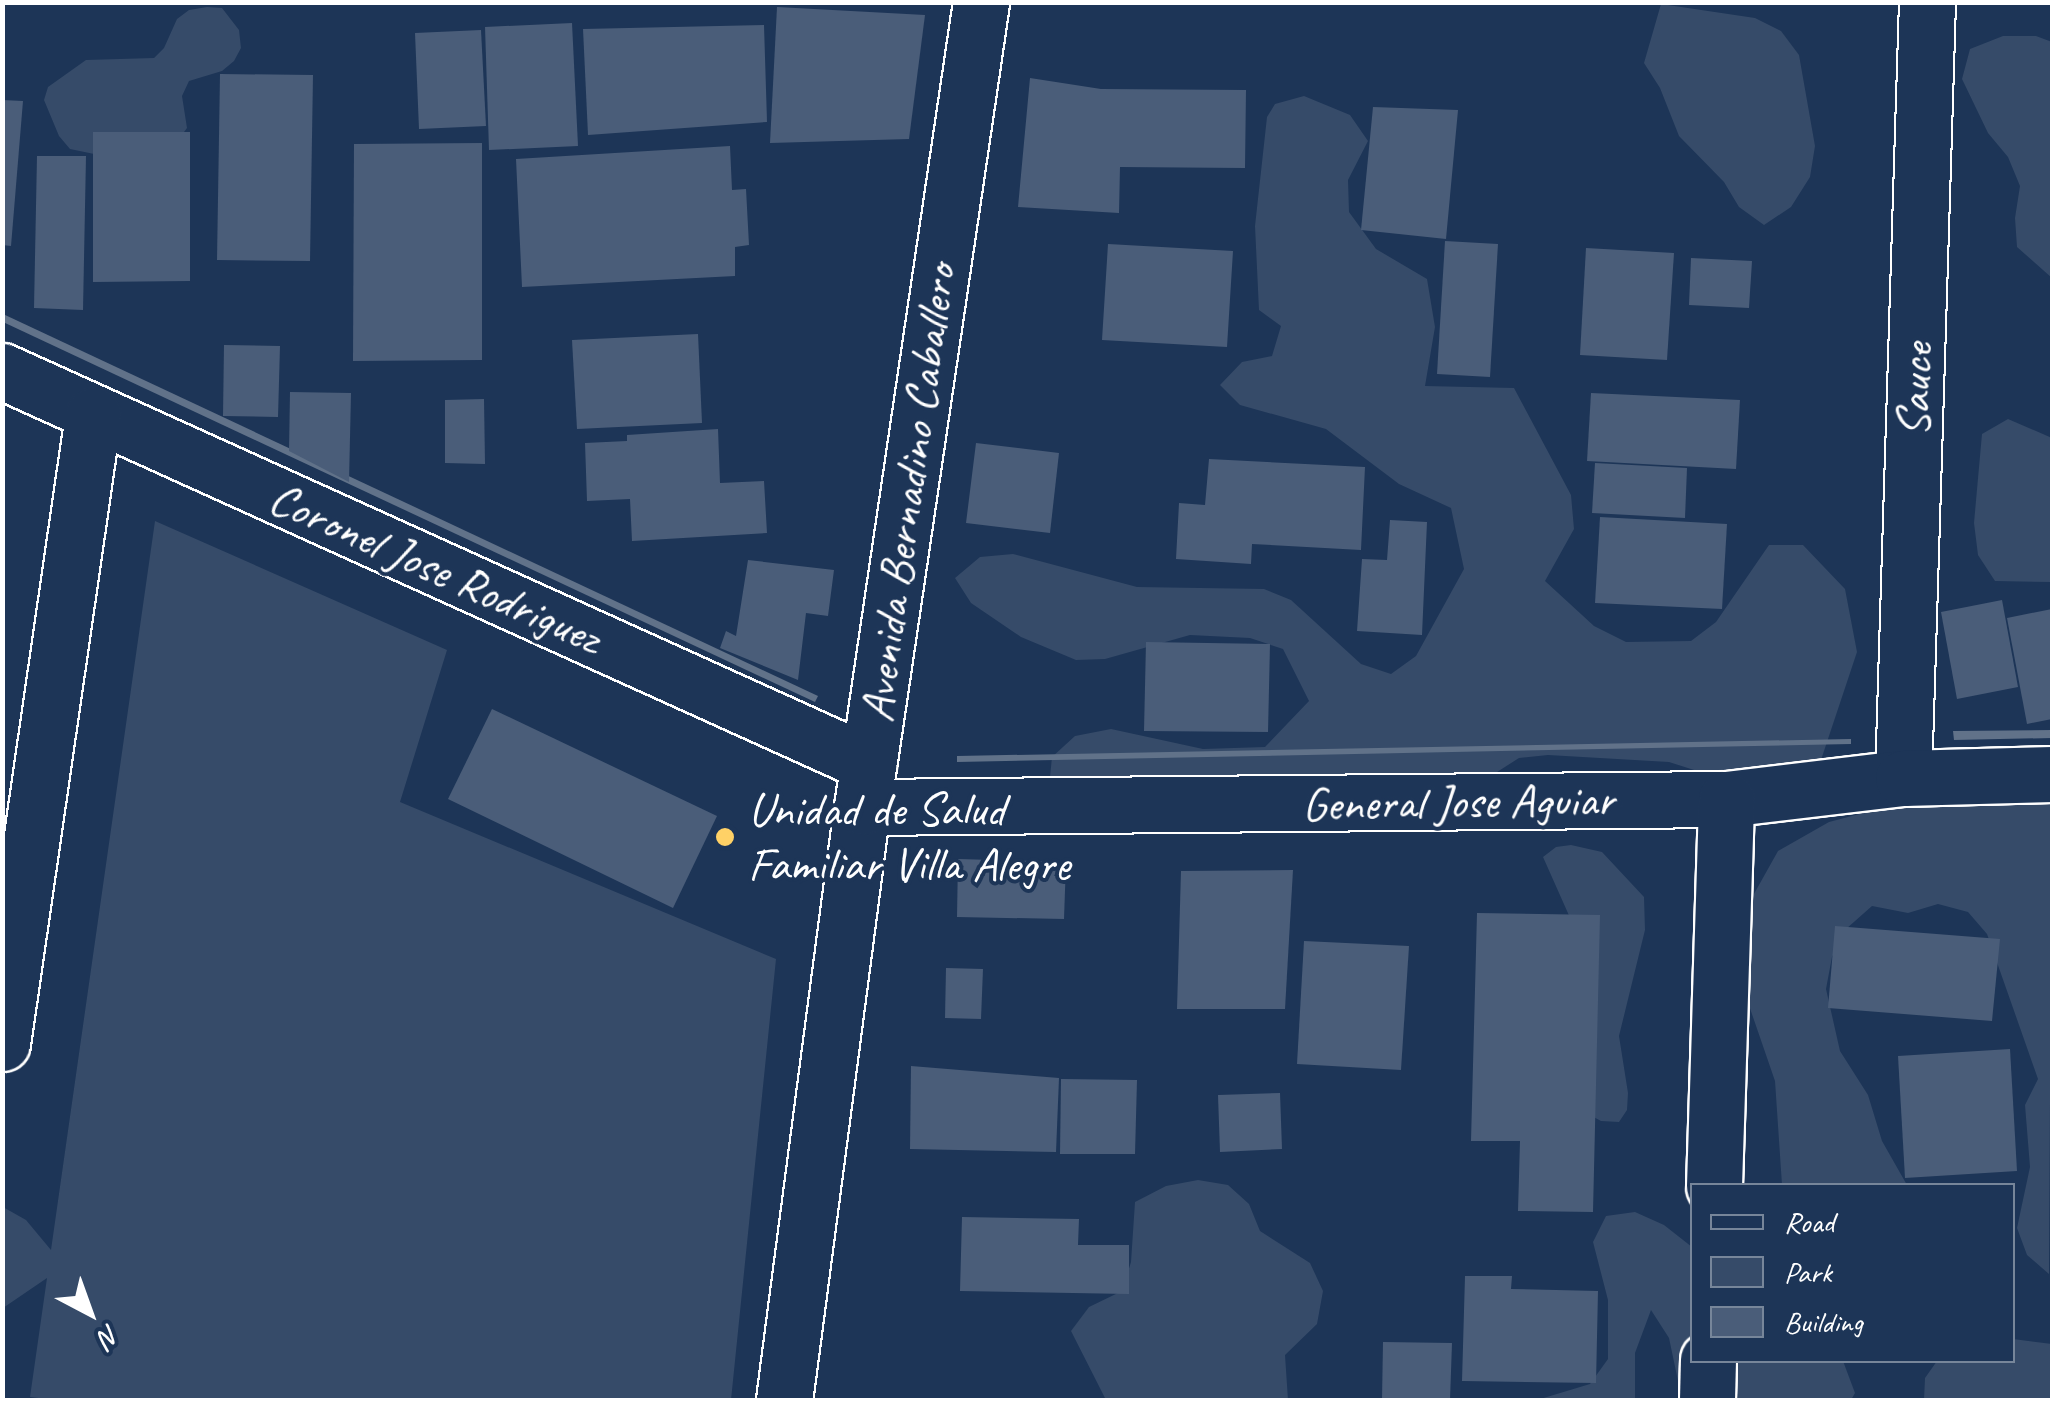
<!DOCTYPE html>
<html>
<head>
<meta charset="utf-8">
<style>
  body { margin:0 }
  #map { position:relative; width:2055px; height:1403px; overflow:hidden; background:#1d3557; font-family:Caveat,sans-serif }
  div>[style] { position:absolute }
  [style*='--x'] { left:calc(var(--x)*1px); top:calc(var(--y)*1px); width:calc(var(--w)*1px); rotate:calc(var(--a)*1deg) }
  .green>* { inset:0; background:#364b69 }
  .water>* { inset:0; background:#617289 }
  .building>* { inset:0; background:#4a5d79 }
  .roads { filter:drop-shadow(2px 0 #fff) drop-shadow(-2px 0 #fff) drop-shadow(0 2px #fff) drop-shadow(0 -2px #fff) }
  .street>* { height:55px; margin:-27.5px; padding:0 27.5px; transform-origin:27.5px; border-radius:27.5px; background:#1d3557 }
  .secondary>* { height:55px; margin:-27.5px; padding:0 27.5px; transform-origin:27.5px; border-radius:27.5px; background:#1d3557 }
  .dots>* { width:28px; height:28px; translate:-50% -50%; box-sizing:border-box; border:5px solid #1d3557; border-radius:50% }
  span { translate:-50% -50%; white-space:nowrap; text-align:center; line-height:1.15; -webkit-text-stroke:8px #1d3557; paint-order:stroke }
  .street-label { font-size:48px; color:#fff }
  .poi-label { font-size:48px; color:#fff }
  .left { translate:0 -50%; text-align:left }
  .frame { position:absolute; inset:0; border:5px solid #fff; pointer-events:none }
  .legend { position:absolute; left:1690px; top:1183px; width:325px; height:180px; box-sizing:border-box; background:#1d3557; border:2px solid #77869a; margin:0; padding:12px 18px; list-style:none; font-size:30px; color:#fff }
  .legend li { display:flex; align-items:center; gap:20px; height:50px }
  .legend b { width:50px; border:2px solid #77869a }
  .north { position:absolute; left:40px; top:1263px; width:100px; height:100px; -webkit-text-stroke:8px #1d3557; paint-order:stroke; rotate:139deg; font-size:28px; font-weight:700; line-height:40px; text-align:center; color:#fff }
  .north::after { content:''; display:block; margin:auto; width:35px; height:45px; background:#fff; clip-path:polygon(50% 0,100% 100%,50% 72%,0 100%) }
</style>
</head>
<body>
<div id="map">
  <div class="green">
    <i style="clip-path:polygon(1661px 4px,1755px 18px,1781px 31px,1799px 55px,1815px 146px,1810px 177px,1791px 207px,1764px 225px,1739px 207px,1724px 182px,1679px 136px,1660px 88px,1644px 63px)"></i>
    <i style="clip-path:polygon(207px 7px,222px 8px,239px 30px,241px 48px,234px 61px,222px 71px,189px 81px,182px 96px,187px 128px,178px 140px,99px 155px,70px 149px,59px 136px,44px 100px,48px 87px,86px 60px,154px 58px,164px 48px,177px 19px,189px 10px)"></i>
    <i style="clip-path:polygon(2003px 36px,2036px 36px,2052px 42px,2052px 278px,2017px 247px,2015px 218px,2020px 186px,2008px 157px,1988px 133px,1962px 79px,1970px 49px)"></i>
    <i style="clip-path:polygon(1304px 96px,1350px 115px,1368px 141px,1348px 180px,1349px 212px,1376px 249px,1427px 279px,1435px 327px,1425px 386px,1514px 388px,1571px 495px,1574px 529px,1545px 581px,1594px 626px,1626px 642px,1691px 641px,1716px 622px,1769px 545px,1803px 545px,1845px 589px,1857px 652px,1817px 772px,1763px 792px,1669px 762px,1548px 755px,1519px 758px,1439px 809px,1357px 782px,1300px 774px,1242px 799px,1049px 787px,1052px 757px,1075px 736px,1111px 729px,1203px 749px,1265px 747px,1309px 701px,1283px 649px,1250px 638px,1190px 635px,1105px 659px,1076px 660px,1021px 637px,971px 603px,955px 578px,980px 557px,1013px 554px,1137px 587px,1264px 589px,1291px 600px,1361px 664px,1391px 674px,1416px 656px,1464px 569px,1451px 508px,1399px 484px,1326px 429px,1240px 405px,1220px 385px,1242px 362px,1272px 356px,1281px 326px,1259px 310px,1255px 226px,1267px 117px,1275px 104px)"></i>
    <i style="clip-path:polygon(2008px 419px,2052px 438px,2052px 582px,1995px 581px,1978px 555px,1974px 523px,1982px 434px)"></i>
    <i style="clip-path:polygon(155px 521px,447px 650px,400px 802px,776px 959px,731px 1400px,55px 1400px,30px 1397px,47px 1278px,3px 1308px,3px 1207px,26px 1220px,51px 1250px)"></i>
    <i style="clip-path:polygon(2048px 749px,2052px 757px,2049px 1274px,2027px 1255px,2017px 1228px,2030px 1167px,2025px 1105px,2038px 1079px,1987px 934px,1968px 912px,1938px 904px,1908px 913px,1872px 906px,1846px 929px,1832px 957px,1826px 989px,1840px 1051px,1868px 1095px,1882px 1141px,1907px 1185px,1782px 1185px,1775px 1081px,1744px 991px,1750px 901px,1778px 851px,1829px 822px,1886px 807px,1945px 806px)"></i>
    <i style="clip-path:polygon(1571px 845px,1602px 852px,1644px 897px,1645px 930px,1619px 1036px,1628px 1093px,1627px 1110px,1619px 1122px,1601px 1121px,1588px 1114px,1575px 929px,1543px 857px,1556px 847px)"></i>
    <i style="clip-path:polygon(1198px 1180px,1228px 1185px,1249px 1204px,1260px 1231px,1310px 1263px,1323px 1291px,1317px 1324px,1285px 1355px,1288px 1400px,1106px 1400px,1071px 1331px,1089px 1307px,1122px 1291px,1131px 1262px,1135px 1202px,1166px 1186px)"></i>
    <i style="clip-path:polygon(1635px 1212px,1664px 1225px,1692px 1247px,1692px 1360px,1843px 1361px,1855px 1393px,1851px 1400px,1682px 1400px,1669px 1338px,1651px 1310px,1635px 1353px,1635px 1400px,1537px 1400px,1590px 1384px,1608px 1359px,1608px 1300px,1593px 1242px,1606px 1216px)"></i>
    <i style="clip-path:polygon(2013px 1339px,2052px 1344px,2052px 1400px,1924px 1400px,1925px 1378px,1937px 1361px,2012px 1360px)"></i>
  </div>
  <div class="water">
    <i style="clip-path:polygon(3px 314px,818px 696px,815px 702px,3px 322px)"></i>
    <i style="clip-path:polygon(2052px 730px,2052px 738px,1954px 740px,1953px 731px)"></i>
    <i style="clip-path:polygon(1851px 739px,1851px 744px,957px 762px,957px 756px)"></i>
  </div>
  <div class="building">
    <i style="clip-path:polygon(777px 7px,925px 15px,909px 139px,770px 143px)"></i>
    <i style="clip-path:polygon(572px 23px,578px 146px,489px 150px,485px 27px)"></i>
    <i style="clip-path:polygon(764px 25px,767px 122px,588px 135px,583px 29px)"></i>
    <i style="clip-path:polygon(481px 30px,486px 126px,419px 129px,415px 33px)"></i>
    <i style="clip-path:polygon(220px 74px,313px 75px,310px 261px,217px 260px)"></i>
    <i style="clip-path:polygon(1030px 78px,1101px 89px,1246px 90px,1245px 168px,1120px 167px,1119px 213px,1018px 207px)"></i>
    <i style="clip-path:polygon(2px 100px,23px 101px,11px 246px,2px 245px)"></i>
    <i style="clip-path:polygon(1373px 107px,1458px 110px,1446px 239px,1361px 230px)"></i>
    <i style="clip-path:polygon(93px 132px,190px 132px,190px 281px,93px 282px)"></i>
    <i style="clip-path:polygon(482px 143px,482px 360px,353px 361px,354px 144px)"></i>
    <i style="clip-path:polygon(730px 146px,732px 190px,746px 189px,749px 245px,735px 247px,735px 276px,522px 287px,516px 159px)"></i>
    <i style="clip-path:polygon(37px 156px,86px 156px,83px 310px,34px 308px)"></i>
    <i style="clip-path:polygon(1445px 241px,1498px 244px,1490px 377px,1437px 374px)"></i>
    <i style="clip-path:polygon(1108px 244px,1233px 251px,1227px 347px,1102px 340px)"></i>
    <i style="clip-path:polygon(1586px 248px,1674px 253px,1667px 360px,1580px 355px)"></i>
    <i style="clip-path:polygon(1691px 258px,1752px 261px,1749px 308px,1689px 305px)"></i>
    <i style="clip-path:polygon(698px 334px,702px 423px,577px 429px,572px 340px)"></i>
    <i style="clip-path:polygon(224px 345px,280px 346px,278px 417px,223px 416px)"></i>
    <i style="clip-path:polygon(290px 392px,351px 393px,349px 482px,289px 451px)"></i>
    <i style="clip-path:polygon(1591px 393px,1740px 400px,1736px 469px,1587px 461px)"></i>
    <i style="clip-path:polygon(484px 399px,485px 464px,445px 463px,445px 400px)"></i>
    <i style="clip-path:polygon(718px 429px,720px 483px,764px 481px,767px 533px,632px 541px,630px 499px,587px 501px,585px 443px,627px 441px,627px 435px)"></i>
    <i style="clip-path:polygon(976px 443px,1059px 453px,1050px 533px,966px 523px)"></i>
    <i style="clip-path:polygon(1209px 459px,1365px 467px,1361px 550px,1252px 544px,1251px 564px,1176px 559px,1179px 503px,1205px 505px)"></i>
    <i style="clip-path:polygon(1595px 463px,1687px 468px,1685px 518px,1592px 513px)"></i>
    <i style="clip-path:polygon(1600px 517px,1727px 524px,1722px 609px,1595px 603px)"></i>
    <i style="clip-path:polygon(1390px 520px,1427px 522px,1422px 635px,1357px 631px,1362px 559px,1387px 560px)"></i>
    <i style="clip-path:polygon(748px 560px,834px 570px,828px 616px,806px 613px,798px 680px,720px 648px,726px 631px,736px 636px)"></i>
    <i style="clip-path:polygon(2002px 600px,2018px 687px,1957px 699px,1941px 612px)"></i>
    <i style="clip-path:polygon(2052px 609px,2052px 719px,2027px 724px,2007px 618px)"></i>
    <i style="clip-path:polygon(1146px 642px,1270px 644px,1268px 732px,1144px 731px)"></i>
    <i style="clip-path:polygon(492px 709px,717px 816px,673px 908px,448px 799px)"></i>
    <i style="clip-path:polygon(958px 859px,1066px 862px,1064px 919px,957px 917px)"></i>
    <i style="clip-path:polygon(1293px 870px,1285px 1009px,1177px 1009px,1181px 871px)"></i>
    <i style="clip-path:polygon(1477px 913px,1600px 915px,1593px 1212px,1518px 1211px,1520px 1141px,1471px 1141px)"></i>
    <i style="clip-path:polygon(1835px 926px,2000px 939px,1992px 1021px,1828px 1008px)"></i>
    <i style="clip-path:polygon(1304px 941px,1409px 946px,1401px 1070px,1297px 1064px)"></i>
    <i style="clip-path:polygon(946px 968px,983px 969px,981px 1019px,945px 1018px)"></i>
    <i style="clip-path:polygon(2010px 1049px,2017px 1171px,1905px 1178px,1898px 1056px)"></i>
    <i style="clip-path:polygon(911px 1066px,1059px 1078px,1056px 1152px,910px 1149px)"></i>
    <i style="clip-path:polygon(1061px 1079px,1137px 1080px,1135px 1154px,1060px 1154px)"></i>
    <i style="clip-path:polygon(1280px 1093px,1282px 1149px,1220px 1152px,1218px 1095px)"></i>
    <i style="clip-path:polygon(962px 1217px,1079px 1219px,1078px 1245px,1129px 1245px,1129px 1294px,960px 1291px)"></i>
    <i style="clip-path:polygon(1465px 1276px,1512px 1276px,1511px 1289px,1598px 1291px,1596px 1383px,1462px 1381px)"></i>
    <i style="clip-path:polygon(1383px 1342px,1452px 1343px,1450px 1400px,1382px 1400px)"></i>
  </div>
  <div class="roads">
    <div class="street">
      <i style="--x:2;--y:371;--w:951;--a:24.35"></i>
      <i style="--x:1903;--y:778;--w:776;--a:-88.23"></i>
      <i style="--x:862;--y:807;--w:864;--a:-0.53"></i>
      <i style="--x:1726;--y:799;--w:178;--a:-6.8"></i>
      <i style="--x:1903;--y:778;--w:149;--a:-1.5"></i>
      <i style="--x:2;--y:1043;--w:635;--a:-81.75"></i>
      <i style="--x:1714;--y:1186;--w:387;--a:-88.2"></i>
      <i style="--x:1707;--y:1400;--w:40;--a:-88.6"></i>
    </div>
    <div class="secondary">
      <i style="--x:784;--y:1400;--w:598;--a:-82.51"></i>
      <i style="--x:862;--y:807;--w:814;--a:-81.59"></i>
    </div>
  </div>
  <div class="dots">
    <i style="left:725px;top:837px;background:#ffd166"></i>
  </div>
  <div class="street-label">
    <span style="left:1915px;top:390px;rotate:-88deg">Sauce</span>
    <span style="left:908px;top:493px;rotate:-82deg">Avenida Bernadino Caballero</span>
    <span style="left:435px;top:568px;rotate:24deg">Coronel Jose Rodriguez</span>
    <span style="left:1458px;top:802px;rotate:-1deg">General Jose Aguiar</span>
  </div>
  <div class="poi-label">
    <span class="left" style="left:748px;top:837px">Unidad de Salud<br>Familiar Villa Alegre</span>
  </div>
  <div class="frame"></div>
  <ul class="legend">
  <li><b style="height:12px;background:#1d3557"></b>Road</li>
  <li><b style="height:28px;background:#364b69"></b>Park</li>
  <li><b style="height:28px;background:#4a5d79"></b>Building</li>
  </ul>
  <div class="north">N</div>
</div>
</body>
</html>
